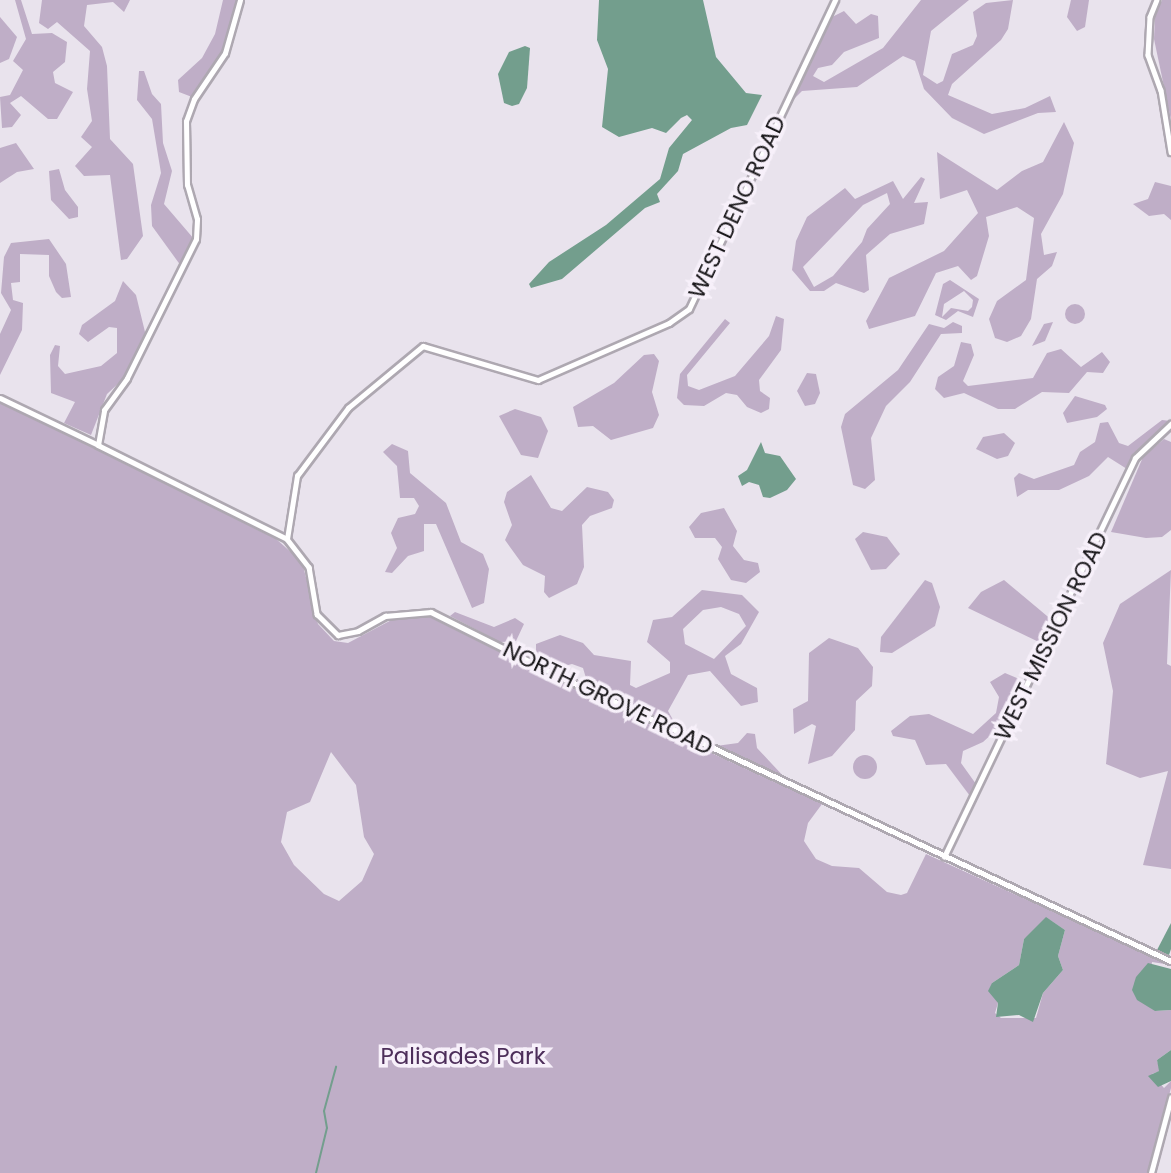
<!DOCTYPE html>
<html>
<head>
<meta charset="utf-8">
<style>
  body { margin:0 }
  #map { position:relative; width:1171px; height:1173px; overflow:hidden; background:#e9e3ed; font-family:Poppins,sans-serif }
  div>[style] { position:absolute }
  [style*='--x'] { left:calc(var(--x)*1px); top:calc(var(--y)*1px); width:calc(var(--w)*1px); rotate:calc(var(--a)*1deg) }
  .green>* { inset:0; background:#bfaec7 }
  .round { border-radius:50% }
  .water>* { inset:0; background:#739e8d }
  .stream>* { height:2px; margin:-1px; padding:0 1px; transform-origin:1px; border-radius:1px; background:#739e8d }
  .roads { filter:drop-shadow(2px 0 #aea8b1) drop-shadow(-2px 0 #aea8b1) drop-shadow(0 2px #aea8b1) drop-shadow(0 -2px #aea8b1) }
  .minor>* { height:4.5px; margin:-2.25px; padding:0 2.25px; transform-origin:2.25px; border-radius:2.25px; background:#fff }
  .tertiary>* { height:5px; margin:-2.5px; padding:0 2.5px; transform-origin:2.5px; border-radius:2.5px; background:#fff }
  span { translate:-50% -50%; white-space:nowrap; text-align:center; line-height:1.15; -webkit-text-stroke:7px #f7f0fa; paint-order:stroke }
  .street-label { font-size:23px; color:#181619 }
  .park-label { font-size:23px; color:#4d2e5a }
</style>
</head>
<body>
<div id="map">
  <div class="green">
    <i style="clip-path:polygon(15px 0,21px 0,32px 34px,52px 33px,67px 42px,65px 62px,53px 72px,55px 83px,73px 92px,57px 119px,48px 119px,21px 96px,10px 103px,21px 115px,12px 127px,2px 128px,0 97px,10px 95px,23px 70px,13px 61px,26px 39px)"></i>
    <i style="clip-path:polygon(42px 0,130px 0,124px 12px,113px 2px,87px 5px,84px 26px,102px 47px,107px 66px,110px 139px,133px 164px,143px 236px,127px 259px,121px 260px,110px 175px,84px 176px,75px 166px,92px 147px,81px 137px,92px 121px,87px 89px,90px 51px,57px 22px,48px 29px,39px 23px)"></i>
    <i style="clip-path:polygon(223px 0,237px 0,224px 52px,192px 97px,179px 92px,178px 80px,202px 58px,215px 34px)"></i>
    <i style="clip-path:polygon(921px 0,969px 0,931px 31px,923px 75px,937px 84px,943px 81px,952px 54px,973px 45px,977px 36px,973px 12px,986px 3px,1013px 0,1008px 29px,1001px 40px,952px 84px,948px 95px,992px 114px,1025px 108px,1050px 96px,1056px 112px,1038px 113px,984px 134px,952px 118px,924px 89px,915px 61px,903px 56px,857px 87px,802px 91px,786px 107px,830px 18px,844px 11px,856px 24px,871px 14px,878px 16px,879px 38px,844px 52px,832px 65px,818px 68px,813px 76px,824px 82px,883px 48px)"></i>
    <i style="clip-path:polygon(1071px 0,1089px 0,1085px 27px,1077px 31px,1067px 17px)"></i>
    <i style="clip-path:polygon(1162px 0,1171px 0,1171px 120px,1154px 39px,1155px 15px)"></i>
    <i style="clip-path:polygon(0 17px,17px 37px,9px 59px,0 63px)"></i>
    <i style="clip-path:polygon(139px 71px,144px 71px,152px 94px,161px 104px,163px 143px,172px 171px,164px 204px,194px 239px,181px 266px,152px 226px,151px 205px,161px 173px,152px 119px,137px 100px)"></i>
    <i style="clip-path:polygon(1064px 122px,1074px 143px,1063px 194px,1041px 234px,1044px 255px,1057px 252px,1052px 266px,1037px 279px,1031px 319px,1021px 336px,1007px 342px,995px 338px,989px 319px,997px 301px,1026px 280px,1034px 218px,1017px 207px,986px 217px,989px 236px,977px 276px,971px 280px,958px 266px,936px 273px,915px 316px,869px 329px,866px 321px,889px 278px,944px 251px,978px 213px,967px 190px,940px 199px,937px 152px,997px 190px,1022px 171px,1043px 162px)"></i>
    <i style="clip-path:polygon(16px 143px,34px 169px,17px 172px,0 183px,0 148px)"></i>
    <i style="clip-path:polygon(59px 169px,65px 190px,78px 207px,78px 217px,69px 219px,51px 200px,49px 171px)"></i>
    <i style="clip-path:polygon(evenodd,921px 177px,925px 179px,914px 203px,928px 202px,924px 224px,890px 234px,866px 255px,869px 290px,864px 293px,836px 283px,824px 291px,810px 291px,792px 270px,796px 241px,807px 217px,845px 188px,855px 199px,893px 181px,903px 199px,921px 177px,887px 193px,890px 204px,867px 229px,862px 242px,833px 276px,814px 287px,803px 267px,863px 205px,887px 193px)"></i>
    <i style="clip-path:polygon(1155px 182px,1171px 186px,1171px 220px,1164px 214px,1149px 216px,1133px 204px,1148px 199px)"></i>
    <i style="clip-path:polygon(49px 239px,66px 264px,71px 297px,62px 298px,56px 292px,49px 276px,49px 255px,20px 254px,20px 282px,11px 283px,13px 300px,23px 303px,22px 330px,0 375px,0 334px,11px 310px,1px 293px,4px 257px,11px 243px)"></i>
    <i style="clip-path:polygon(evenodd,950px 280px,979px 299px,973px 317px,958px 311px,946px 320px,935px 315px,943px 284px,950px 280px,964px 291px,973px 300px,972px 307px,968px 311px,951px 308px,942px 317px,944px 304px,964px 291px)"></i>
    <i style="clip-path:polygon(123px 281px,136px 295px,146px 336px,122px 380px,107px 394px,91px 435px,64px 423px,75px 402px,51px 393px,50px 355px,55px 345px,60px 346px,58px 366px,65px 374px,101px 366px,117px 353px,117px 328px,109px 327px,88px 342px,79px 334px,82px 325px,115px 301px)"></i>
    <i class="round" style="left:1065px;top:304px;width:20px;height:20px"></i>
    <i style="clip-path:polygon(776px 316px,784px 319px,781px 350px,759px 380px,760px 391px,770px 398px,769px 409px,761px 413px,747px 407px,737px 395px,726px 393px,704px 406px,684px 405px,677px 398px,680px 374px,725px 319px,730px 323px,687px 375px,688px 386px,699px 390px,735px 376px,769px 336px)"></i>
    <i style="clip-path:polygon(953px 322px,962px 326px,962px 333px,941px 334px,910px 382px,886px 406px,871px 438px,875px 480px,865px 489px,853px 485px,841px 427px,845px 414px,898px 370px,929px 324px,944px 328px)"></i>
    <i style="clip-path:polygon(1053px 322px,1045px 341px,1032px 346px,1044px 324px)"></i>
    <i style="clip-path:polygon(961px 342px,971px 344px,974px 355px,963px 381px,968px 386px,1033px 378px,1047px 353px,1061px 349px,1081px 367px,1102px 352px,1110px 362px,1103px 373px,1087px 372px,1069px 393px,1042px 392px,1015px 409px,998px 409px,964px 393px,944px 398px,935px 389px,938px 377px,954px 366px)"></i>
    <i style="clip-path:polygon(654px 354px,659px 361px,652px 392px,659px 415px,653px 428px,611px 440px,593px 426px,578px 427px,573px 407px,614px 383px,644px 355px)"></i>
    <i style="clip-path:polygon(807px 373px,816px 374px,820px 393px,815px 404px,805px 406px,797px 391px)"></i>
    <i style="clip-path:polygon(1075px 396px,1105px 405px,1107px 409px,1097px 417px,1067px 423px,1063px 413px)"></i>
    <i style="clip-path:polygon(evenodd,0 403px,266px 530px,302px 562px,318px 624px,334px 641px,348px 643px,401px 615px,425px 614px,444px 621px,586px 695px,822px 804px,808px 823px,804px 841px,816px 859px,832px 866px,859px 868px,887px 892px,901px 895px,907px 893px,926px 854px,1171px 965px,1152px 962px,1148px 1005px,1156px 1011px,1171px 1010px,1171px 1050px,1157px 1060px,1160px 1071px,1152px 1074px,1164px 1088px,1171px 1081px,1171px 1088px,1148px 1173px,0 1173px,0 403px,331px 752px,356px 785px,364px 837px,374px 854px,362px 881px,339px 901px,324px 894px,294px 865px,281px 842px,287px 812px,310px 802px,331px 752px,0 403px,1050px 920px,1065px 930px,1058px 956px,1063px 970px,1043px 993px,1036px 1018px,1001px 1018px,995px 1013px,998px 1003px,992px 983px,1019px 965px,1024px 939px,1050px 920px)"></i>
    <i style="clip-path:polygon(515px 409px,541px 417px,548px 431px,538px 458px,521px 455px,499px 416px)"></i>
    <i style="clip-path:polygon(1162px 420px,1171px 421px,1134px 455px,1127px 469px,1108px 457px,1089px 476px,1059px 490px,1028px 490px,1017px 497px,1014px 478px,1019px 473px,1034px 479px,1074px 465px,1080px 452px,1095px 442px,1100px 423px,1108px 422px,1119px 443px,1128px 446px)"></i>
    <i style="clip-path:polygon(1004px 433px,1015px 443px,1008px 456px,997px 459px,976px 449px,983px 437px)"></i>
    <i style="clip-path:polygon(1164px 439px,1171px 442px,1171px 530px,1162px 537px,1146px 538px,1111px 532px,1143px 457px)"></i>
    <i style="clip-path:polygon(392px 444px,408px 451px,410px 473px,446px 503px,461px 542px,483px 554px,489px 569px,484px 603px,472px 608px,436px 524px,424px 524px,424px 551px,408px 556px,392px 573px,385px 572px,397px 548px,391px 533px,398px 518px,415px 514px,419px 506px,414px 498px,400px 498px,397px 466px,383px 452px)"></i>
    <i style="clip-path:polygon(531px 475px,551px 508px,562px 511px,587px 487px,608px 492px,614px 500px,612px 508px,590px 516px,582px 525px,584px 567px,577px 584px,549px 598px,544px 592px,545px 576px,523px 565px,505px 540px,512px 525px,504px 502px,507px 492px)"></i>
    <i style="clip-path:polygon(724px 508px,737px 531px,733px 546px,744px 560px,758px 563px,760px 572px,746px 583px,731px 580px,718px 559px,722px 547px,715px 538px,695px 538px,689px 527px,701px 513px)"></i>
    <i style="clip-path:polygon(863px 532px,887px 537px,900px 554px,886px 569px,871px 570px,855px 539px)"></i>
    <i style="clip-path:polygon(1171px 570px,1167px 664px,1171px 666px,1171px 869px,1143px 865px,1168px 771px,1140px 778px,1106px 764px,1113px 691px,1103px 643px,1120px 604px)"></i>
    <i style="clip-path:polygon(925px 580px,932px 583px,940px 607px,935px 626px,892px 653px,880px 652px,881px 637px)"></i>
    <i style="clip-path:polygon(1004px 580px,1053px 621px,1043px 644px,968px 608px,981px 592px)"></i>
    <i style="clip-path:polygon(evenodd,702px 590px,742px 595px,759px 612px,741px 644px,725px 656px,731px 674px,757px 688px,758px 702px,741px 706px,710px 671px,688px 675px,668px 711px,677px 727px,588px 685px,583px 668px,572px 664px,553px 669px,536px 661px,536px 644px,560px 635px,583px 643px,594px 655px,631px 661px,630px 685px,636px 688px,670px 673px,670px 662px,647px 642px,653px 620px,672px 617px,702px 590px,721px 607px,739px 614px,746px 626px,714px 659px,685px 644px,683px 629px,703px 610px,721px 607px)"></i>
    <i style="clip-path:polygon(455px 612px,494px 627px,515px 618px,524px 624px,516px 641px,500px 642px,450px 616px)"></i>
    <i style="clip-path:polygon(829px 638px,858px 648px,873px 667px,872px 686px,856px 701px,855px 730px,832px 756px,808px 764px,816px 726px,812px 724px,794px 734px,793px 709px,808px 701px,809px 653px)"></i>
    <i style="clip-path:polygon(1005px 673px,1024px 681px,1005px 722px,983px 742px,963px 751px,961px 763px,976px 784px,970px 796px,946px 764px,926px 765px,915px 740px,893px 736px,891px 731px,910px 716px,929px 714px,973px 734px,996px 713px,999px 697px,990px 682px)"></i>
    <i style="clip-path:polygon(747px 733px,755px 734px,757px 748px,786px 779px,716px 746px,738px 743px)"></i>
    <i class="round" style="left:853px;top:755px;width:24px;height:24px"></i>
  </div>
  <div class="water">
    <i style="clip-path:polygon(599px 0,703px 0,716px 57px,746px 93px,762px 95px,747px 125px,731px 128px,683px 154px,678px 171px,657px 194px,660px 202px,645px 208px,562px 279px,531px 288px,529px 284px,549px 262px,606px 225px,660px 179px,669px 148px,692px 120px,687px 115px,681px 118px,666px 133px,652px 128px,619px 137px,602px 127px,608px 69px,597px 40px)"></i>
    <i style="clip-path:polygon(525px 46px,530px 48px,527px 88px,519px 104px,512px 106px,504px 103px,498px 74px,509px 52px)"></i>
    <i style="clip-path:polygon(761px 442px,765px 453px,780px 456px,796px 479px,787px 490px,770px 498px,763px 497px,759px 485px,749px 482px,742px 486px,738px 476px,747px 470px)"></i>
    <i style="clip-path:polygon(1046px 917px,1065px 930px,1058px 956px,1063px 970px,1043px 993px,1033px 1022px,1019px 1015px,996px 1017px,998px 1003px,988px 991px,992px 983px,1019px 965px,1024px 939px)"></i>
    <i style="clip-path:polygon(1171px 923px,1171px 949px,1169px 955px,1157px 950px)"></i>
    <i style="clip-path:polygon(1148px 963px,1171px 969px,1171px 1010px,1155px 1011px,1137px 1000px,1132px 990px,1136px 977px)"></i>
    <i style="clip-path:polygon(1171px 1050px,1171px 1081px,1158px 1087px,1148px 1076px,1159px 1071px,1157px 1060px)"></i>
  </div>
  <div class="stream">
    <i style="--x:316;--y:1173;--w:46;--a:-76.3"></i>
    <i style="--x:327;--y:1128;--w:17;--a:-100"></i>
    <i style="--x:324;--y:1111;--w:46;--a:-74.7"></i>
  </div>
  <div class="roads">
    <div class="minor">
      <i style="--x:1157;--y:0;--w:18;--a:112"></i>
      <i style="--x:1150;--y:17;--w:38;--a:93"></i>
      <i style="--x:1148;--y:55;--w:37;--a:70"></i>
      <i style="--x:1161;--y:90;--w:63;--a:80.8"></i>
      <i style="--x:98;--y:445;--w:211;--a:26.4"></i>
      <i style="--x:287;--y:539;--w:36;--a:52"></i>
      <i style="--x:309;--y:567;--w:48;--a:80.3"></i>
      <i style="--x:317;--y:614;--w:30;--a:45"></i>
      <i style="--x:338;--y:635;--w:20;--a:-11"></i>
      <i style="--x:358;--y:631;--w:31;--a:-29"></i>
      <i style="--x:385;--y:616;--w:46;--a:-5"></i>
      <i style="--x:431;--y:612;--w:141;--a:26.6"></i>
      <i style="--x:557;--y:675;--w:677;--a:24.98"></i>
      <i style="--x:287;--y:539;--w:64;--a:-81"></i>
      <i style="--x:297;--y:476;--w:85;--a:-53.1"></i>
      <i style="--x:348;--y:408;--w:97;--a:-39.6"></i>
      <i style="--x:423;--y:346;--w:120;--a:16.5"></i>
      <i style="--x:538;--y:380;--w:143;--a:-23.5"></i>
      <i style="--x:669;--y:323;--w:24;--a:-35"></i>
      <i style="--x:689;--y:309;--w:342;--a:-64.7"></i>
      <i style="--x:944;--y:857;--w:442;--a:-64.4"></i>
      <i style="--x:1135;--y:458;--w:50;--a:-43.4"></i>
      <i style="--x:1151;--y:1173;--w:78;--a:-75.1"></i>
    </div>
    <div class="tertiary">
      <i style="--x:0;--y:398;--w:109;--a:25.6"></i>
      <i style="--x:98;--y:445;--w:36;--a:-80"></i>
      <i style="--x:104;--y:410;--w:39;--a:-54"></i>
      <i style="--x:127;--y:378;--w:155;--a:-63.6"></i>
      <i style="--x:196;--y:239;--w:20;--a:-87"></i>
      <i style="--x:197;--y:219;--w:35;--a:-106"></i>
      <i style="--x:187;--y:185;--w:64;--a:-90.9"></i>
      <i style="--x:186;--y:121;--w:23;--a:-70"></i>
      <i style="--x:194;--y:99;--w:55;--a:-56"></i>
      <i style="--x:225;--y:53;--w:55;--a:-74.2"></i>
    </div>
  </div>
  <div class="street-label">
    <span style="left:737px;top:207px;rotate:-65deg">WEST DENO ROAD</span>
    <span style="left:1051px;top:636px;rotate:-64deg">WEST MISSION ROAD</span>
    <span style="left:608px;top:698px;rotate:26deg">NORTH GROVE ROAD</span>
  </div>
  <div class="park-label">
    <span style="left:463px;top:1056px">Palisades Park</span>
  </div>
</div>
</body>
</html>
